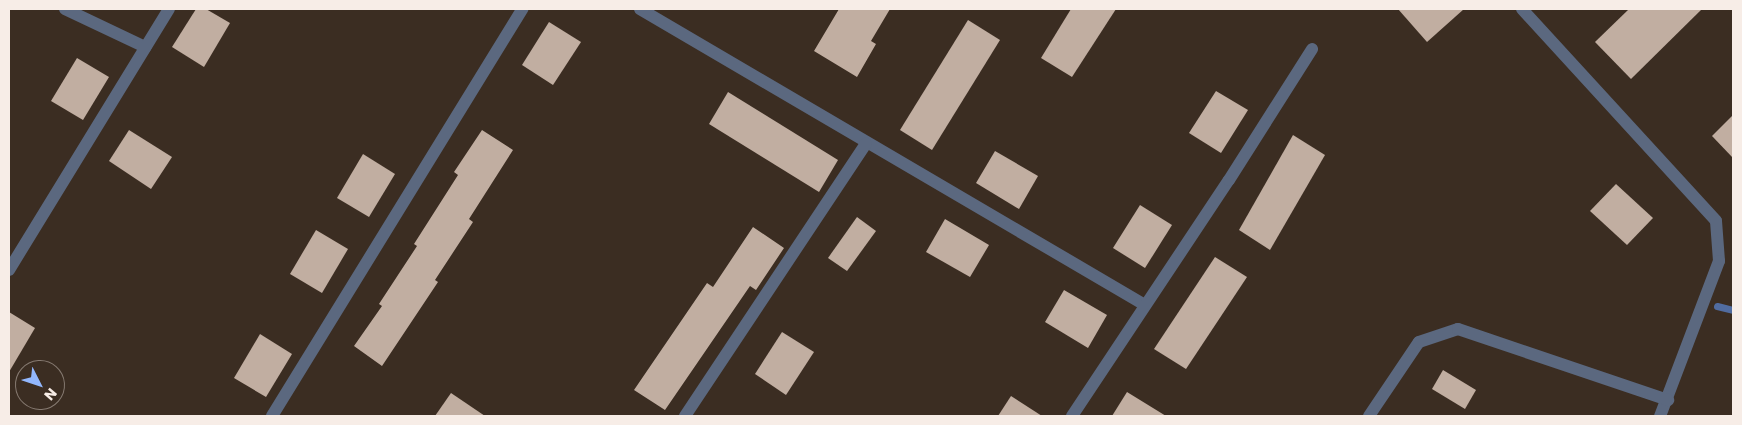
<!DOCTYPE html>
<html>
<head>
<meta charset="utf-8">
<style>
  body { margin:0 }
  #map { position:relative; width:1742px; height:425px; overflow:hidden; background:#3b2d22; font-family:Poppins,sans-serif }
  div>[style] { position:absolute }
  [style*='--x'] { left:calc(var(--x)*1px); top:calc(var(--y)*1px); width:calc(var(--w)*1px); rotate:calc(var(--a)*1deg) }
  .stream>* { height:7px; margin:-3.5px; padding:0 3.5px; transform-origin:3.5px; border-radius:3.5px; background:#516ca0 }
  .building>* { inset:0; background:#c1aea1 }
  .minor>* { height:12px; margin:-6px; padding:0 6px; transform-origin:6px; border-radius:6px; background:#5b687f }
  span { translate:-50% -50%; white-space:nowrap; text-align:center; line-height:1.15; -webkit-text-stroke:5px #3b2d22; paint-order:stroke }
  .frame { position:absolute; inset:0; border:10px solid #f7ede7; pointer-events:none }
  .north { position:absolute; left:15px; top:360px; width:50px; height:50px; box-sizing:border-box; background:#3b2d22; border:1px solid #867a71; border-radius:50%; rotate:131deg; font-size:14px; font-weight:700; line-height:20px; text-align:center; color:#f7ede7 }
  .north::after { content:''; display:block; margin:auto; width:18px; height:22px; background:#92b7fd; clip-path:polygon(50% 0,100% 100%,50% 72%,0 100%) }
</style>
</head>
<body>
<div id="map">
  <div class="stream">
    <i style="--x:1717;--y:306;--w:16;--a:14"></i>
  </div>
  <div class="building">
    <i style="clip-path:polygon(196px 9px,206px 9px,230px 23px,204px 67px,172px 47px)"></i>
    <i style="clip-path:polygon(839px 9px,890px 9px,871px 41px,876px 44px,857px 77px,814px 51px)"></i>
    <i style="clip-path:polygon(1071px 9px,1116px 9px,1072px 77px,1041px 58px)"></i>
    <i style="clip-path:polygon(1398px 9px,1464px 9px,1427px 42px)"></i>
    <i style="clip-path:polygon(1629px 9px,1702px 9px,1631px 79px,1595px 42px)"></i>
    <i style="clip-path:polygon(968px 20px,1000px 40px,932px 150px,900px 130px)"></i>
    <i style="clip-path:polygon(549px 22px,581px 42px,553px 85px,522px 65px)"></i>
    <i style="clip-path:polygon(77px 58px,109px 77px,83px 120px,51px 101px)"></i>
    <i style="clip-path:polygon(1216px 91px,1248px 110px,1221px 153px,1189px 133px)"></i>
    <i style="clip-path:polygon(728px 92px,838px 160px,819px 192px,709px 124px)"></i>
    <i style="clip-path:polygon(1733px 115px,1733px 158px,1712px 136px)"></i>
    <i style="clip-path:polygon(129px 130px,172px 157px,151px 189px,109px 161px)"></i>
    <i style="clip-path:polygon(482px 130px,513px 150px,469px 219px,473px 222px,435px 280px,438px 282px,382px 366px,354px 346px,382px 306px,379px 304px,417px 246px,414px 244px,458px 175px,454px 172px)"></i>
    <i style="clip-path:polygon(1293px 135px,1325px 155px,1270px 250px,1239px 230px)"></i>
    <i style="clip-path:polygon(995px 151px,1038px 176px,1019px 209px,976px 183px)"></i>
    <i style="clip-path:polygon(363px 154px,395px 174px,369px 217px,337px 198px)"></i>
    <i style="clip-path:polygon(1616px 184px,1653px 218px,1627px 245px,1590px 211px)"></i>
    <i style="clip-path:polygon(1140px 205px,1172px 225px,1145px 268px,1113px 248px)"></i>
    <i style="clip-path:polygon(857px 217px,876px 231px,847px 271px,828px 258px)"></i>
    <i style="clip-path:polygon(945px 219px,989px 245px,970px 277px,926px 252px)"></i>
    <i style="clip-path:polygon(753px 227px,784px 248px,756px 290px,750px 286px,665px 410px,634px 390px,707px 283px,713px 287px)"></i>
    <i style="clip-path:polygon(316px 230px,348px 249px,322px 293px,290px 274px)"></i>
    <i style="clip-path:polygon(1215px 257px,1247px 277px,1186px 369px,1154px 349px)"></i>
    <i style="clip-path:polygon(1064px 290px,1107px 315px,1088px 348px,1045px 322px)"></i>
    <i style="clip-path:polygon(9px 312px,35px 328px,9px 372px)"></i>
    <i style="clip-path:polygon(782px 332px,814px 352px,786px 395px,755px 374px)"></i>
    <i style="clip-path:polygon(260px 334px,292px 354px,266px 397px,234px 378px)"></i>
    <i style="clip-path:polygon(1443px 370px,1476px 390px,1465px 409px,1432px 389px)"></i>
    <i style="clip-path:polygon(1127px 392px,1166px 416px,1112px 416px)"></i>
    <i style="clip-path:polygon(451px 393px,485px 416px,435px 416px)"></i>
    <i style="clip-path:polygon(1011px 396px,1042px 416px,998px 416px)"></i>
  </div>
  <div class="minor">
    <i style="--x:65;--y:9;--w:89;--a:25.4"></i>
    <i style="--x:640;--y:9;--w:585;--a:30.38"></i>
    <i style="--x:1522;--y:9;--w:287;--a:47.5"></i>
    <i style="--x:1716;--y:221;--w:40;--a:85.7"></i>
    <i style="--x:1719;--y:261;--w:166;--a:110.8"></i>
    <i style="--x:9;--y:270;--w:306;--a:-58.5"></i>
    <i style="--x:272;--y:416;--w:478;--a:-58.4"></i>
    <i style="--x:685;--y:416;--w:327;--a:-56.4"></i>
    <i style="--x:1072;--y:416;--w:283;--a:-56.4"></i>
    <i style="--x:1229;--y:180;--w:155;--a:-57.6"></i>
    <i style="--x:1369;--y:416;--w:89;--a:-56"></i>
    <i style="--x:1419;--y:342;--w:41;--a:-18.4"></i>
    <i style="--x:1458;--y:329;--w:222;--a:18.7"></i>
  </div>
  <div class="frame"></div>
  <div class="north">N</div>
</div>
</body>
</html>
